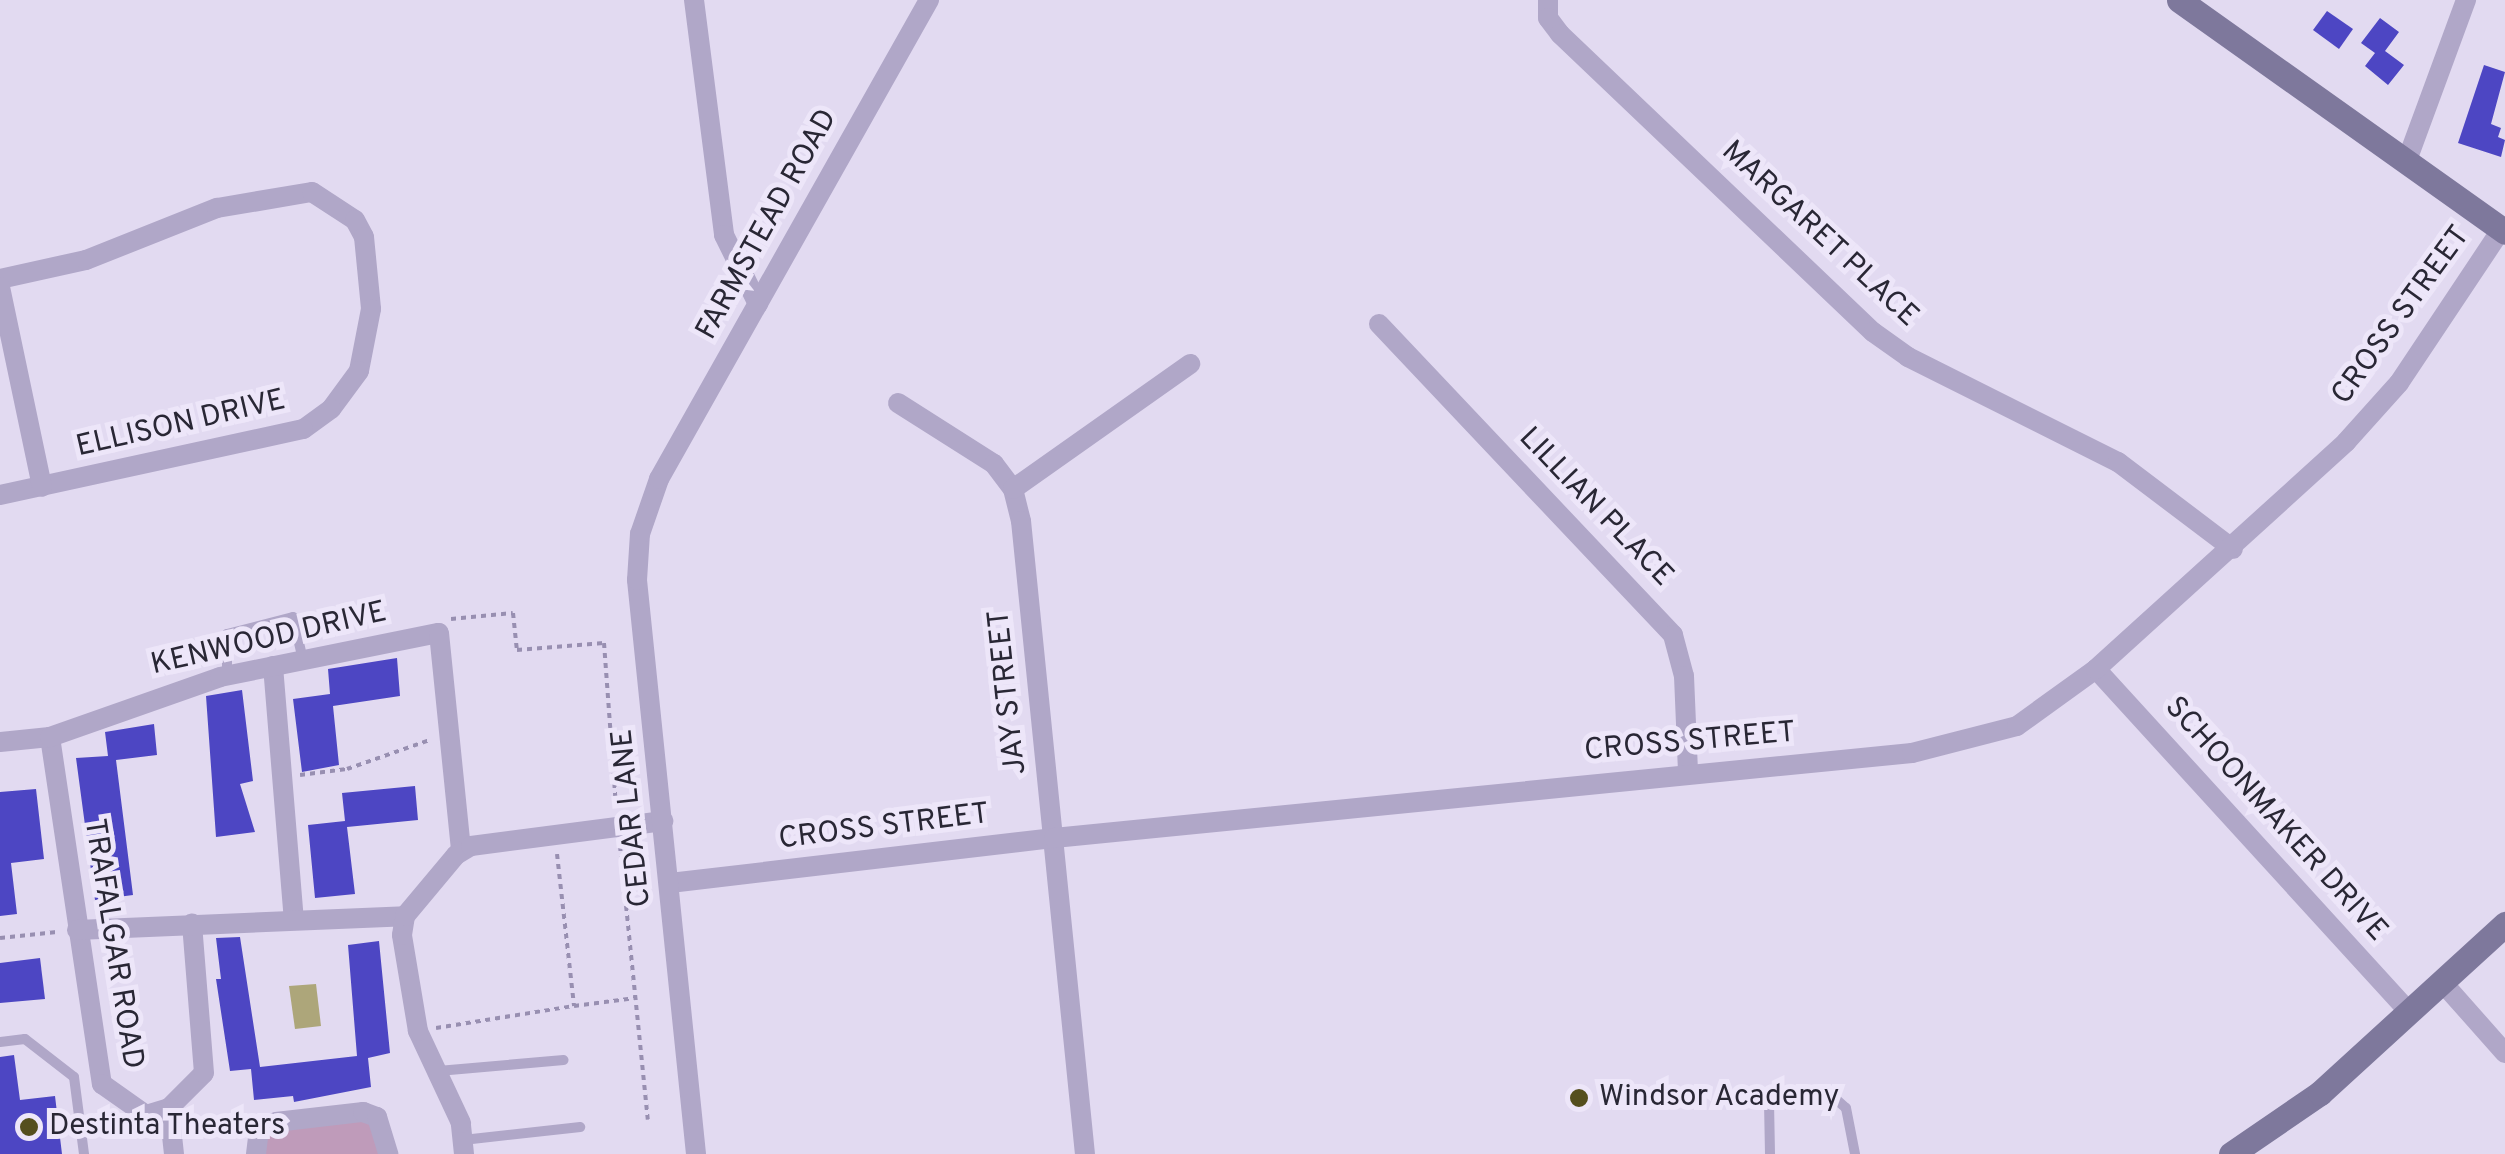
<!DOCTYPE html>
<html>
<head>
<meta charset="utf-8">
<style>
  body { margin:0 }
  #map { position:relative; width:2505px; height:1154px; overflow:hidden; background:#e2daf1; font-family:Overpass,sans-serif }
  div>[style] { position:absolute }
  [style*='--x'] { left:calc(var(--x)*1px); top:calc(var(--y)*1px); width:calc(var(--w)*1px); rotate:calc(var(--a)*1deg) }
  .green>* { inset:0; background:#bf9bba }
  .water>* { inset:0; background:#ada67a }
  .building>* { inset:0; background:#4d46c3 }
  .path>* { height:4px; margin-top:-2px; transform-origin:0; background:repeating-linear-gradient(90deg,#988fb1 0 5px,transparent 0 10px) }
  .lane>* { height:10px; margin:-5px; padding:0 5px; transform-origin:5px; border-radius:5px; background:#b0a7c8 }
  .street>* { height:20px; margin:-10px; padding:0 10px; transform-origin:10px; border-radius:10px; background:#b0a7c8 }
  .secondary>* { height:25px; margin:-12.5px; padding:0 12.5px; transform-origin:12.5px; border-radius:12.5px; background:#7e789c }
  .dots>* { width:28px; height:28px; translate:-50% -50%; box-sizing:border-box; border:5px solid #ede6f9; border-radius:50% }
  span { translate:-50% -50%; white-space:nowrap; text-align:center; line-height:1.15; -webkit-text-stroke:10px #ede6f9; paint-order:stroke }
  .street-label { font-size:30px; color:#292735 }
  .poi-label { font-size:30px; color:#292735 }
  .left { translate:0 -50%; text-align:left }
</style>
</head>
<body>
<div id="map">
  <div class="green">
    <i style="clip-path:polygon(363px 1112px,388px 1154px,256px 1154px,256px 1136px)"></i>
  </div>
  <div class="water">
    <i style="clip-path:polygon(316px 984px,321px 1026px,295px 1029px,289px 986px)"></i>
  </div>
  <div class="building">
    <i style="clip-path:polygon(2327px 11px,2353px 29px,2339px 49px,2313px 30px)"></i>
    <i style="clip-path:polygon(2380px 18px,2399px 32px,2385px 51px,2404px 65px,2388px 85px,2365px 66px,2375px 53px,2361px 43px)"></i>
    <i style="clip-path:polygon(2484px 65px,2505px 72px,2491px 124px,2501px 128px,2498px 137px,2505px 140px,2501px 157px,2458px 143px)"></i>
    <i style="clip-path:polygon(397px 658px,400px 696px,333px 706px,339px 765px,302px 772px,293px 699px,330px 694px,328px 669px)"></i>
    <i style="clip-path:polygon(242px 690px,253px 781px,240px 784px,255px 832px,216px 837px,206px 696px)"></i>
    <i style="clip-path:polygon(154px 724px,157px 755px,116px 760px,133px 895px,95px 900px,76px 758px,108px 756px,105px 732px)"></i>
    <i style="clip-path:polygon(415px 786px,418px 820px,347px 827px,355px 894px,315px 898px,308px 825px,345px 821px,342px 793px)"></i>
    <i style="clip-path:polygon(36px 789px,44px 859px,11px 863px,17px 914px,0 916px,0 792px)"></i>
    <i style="clip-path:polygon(240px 937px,260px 1067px,357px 1056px,348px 945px,379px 941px,390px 1053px,368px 1058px,371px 1087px,294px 1102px,293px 1096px,254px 1100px,251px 1069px,230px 1071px,216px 979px,221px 979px,216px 938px)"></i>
    <i style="clip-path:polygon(40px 958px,45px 999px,0 1003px,0 963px)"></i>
    <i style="clip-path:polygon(14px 1055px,20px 1100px,55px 1096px,62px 1154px,0 1154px,0 1057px)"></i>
  </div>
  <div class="path">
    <i style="--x:451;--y:619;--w:62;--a:-5.5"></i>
    <i style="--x:513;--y:613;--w:37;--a:84"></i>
    <i style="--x:517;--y:650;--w:87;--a:-4.6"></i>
    <i style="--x:604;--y:643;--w:163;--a:85.8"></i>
    <i style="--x:300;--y:775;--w:47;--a:-7.3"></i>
    <i style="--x:347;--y:769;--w:88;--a:-19.3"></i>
    <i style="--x:620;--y:846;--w:275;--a:84.2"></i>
    <i style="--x:557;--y:854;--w:153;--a:83.6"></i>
    <i style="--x:574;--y:1006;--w:62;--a:-7.5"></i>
    <i style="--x:0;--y:938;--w:57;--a:-6"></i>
    <i style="--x:436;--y:1028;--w:140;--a:-9.1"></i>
  </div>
  <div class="lane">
    <i style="--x:227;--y:675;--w:41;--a:-90"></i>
    <i style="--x:227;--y:634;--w:68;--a:-14.4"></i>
    <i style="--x:293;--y:617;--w:44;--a:76.9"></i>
    <i style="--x:0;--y:1042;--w:25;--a:-7"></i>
    <i style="--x:25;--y:1039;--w:62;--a:37.8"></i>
    <i style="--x:74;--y:1077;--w:78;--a:82.6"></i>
    <i style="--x:438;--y:1071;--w:126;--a:-5"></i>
    <i style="--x:463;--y:1140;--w:118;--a:-6.3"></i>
    <i style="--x:1770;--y:1154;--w:53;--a:-91.1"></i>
    <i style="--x:1769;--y:1101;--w:60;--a:-8.7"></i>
    <i style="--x:1828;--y:1092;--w:24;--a:42"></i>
    <i style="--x:1846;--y:1108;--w:47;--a:78.9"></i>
  </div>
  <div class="street">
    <i style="--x:694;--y:0;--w:237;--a:82.7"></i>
    <i style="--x:724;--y:235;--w:77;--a:63.8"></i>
    <i style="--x:1548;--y:0;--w:18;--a:90"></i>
    <i style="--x:1548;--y:18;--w:20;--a:53"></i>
    <i style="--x:1560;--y:34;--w:432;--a:43.6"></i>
    <i style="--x:1873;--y:332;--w:43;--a:35.5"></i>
    <i style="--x:1908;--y:357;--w:235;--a:26.6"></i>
    <i style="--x:2118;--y:462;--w:144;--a:37.1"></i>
    <i style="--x:2406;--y:163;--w:174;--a:-69.8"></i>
    <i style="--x:0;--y:279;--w:88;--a:-12.5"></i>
    <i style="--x:86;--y:260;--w:141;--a:-21.7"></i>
    <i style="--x:217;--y:208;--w:96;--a:-9.6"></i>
    <i style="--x:312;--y:192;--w:51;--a:33.1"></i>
    <i style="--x:355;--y:220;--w:19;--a:62"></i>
    <i style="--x:364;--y:237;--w:72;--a:84.4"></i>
    <i style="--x:371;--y:309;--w:63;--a:101"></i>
    <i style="--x:359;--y:371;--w:47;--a:126.4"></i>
    <i style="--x:331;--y:409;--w:34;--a:144"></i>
    <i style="--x:303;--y:429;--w:310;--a:167.7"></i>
    <i style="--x:0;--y:287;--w:204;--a:78.1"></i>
    <i style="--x:1379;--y:324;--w:428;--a:46.6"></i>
    <i style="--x:1673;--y:635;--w:42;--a:75"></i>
    <i style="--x:1684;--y:676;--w:96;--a:87.6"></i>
    <i style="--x:898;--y:403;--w:114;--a:32.4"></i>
    <i style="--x:994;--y:464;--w:31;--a:53"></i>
    <i style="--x:1013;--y:489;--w:33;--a:76"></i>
    <i style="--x:1021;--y:521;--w:636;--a:84.23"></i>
    <i style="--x:1013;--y:489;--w:217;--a:-35.2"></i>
    <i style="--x:273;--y:666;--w:254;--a:85.3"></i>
    <i style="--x:2096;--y:669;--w:464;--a:47.6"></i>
    <i style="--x:50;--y:737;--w:351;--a:81.5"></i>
    <i style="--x:102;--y:1084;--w:54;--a:35.2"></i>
    <i style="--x:146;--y:1115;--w:24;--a:-17"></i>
    <i style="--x:169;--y:1108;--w:49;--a:-45"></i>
    <i style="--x:204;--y:1073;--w:150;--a:-94.6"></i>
    <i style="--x:0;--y:742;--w:50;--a:-5.7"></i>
    <i style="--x:50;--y:737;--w:180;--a:-19.4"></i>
    <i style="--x:220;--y:677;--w:223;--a:-11.4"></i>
    <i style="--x:439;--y:633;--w:219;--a:84.2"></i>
    <i style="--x:670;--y:883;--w:387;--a:-6.7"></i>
    <i style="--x:1054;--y:838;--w:862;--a:-5.66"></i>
    <i style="--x:1912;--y:753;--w:108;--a:-14.4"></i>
    <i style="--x:2017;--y:726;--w:97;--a:-35.8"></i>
    <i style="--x:2096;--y:669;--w:338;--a:-42.2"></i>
    <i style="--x:2346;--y:442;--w:79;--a:-48.1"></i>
    <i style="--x:2399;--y:383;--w:184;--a:-56.3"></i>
    <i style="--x:77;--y:930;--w:328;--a:-2.4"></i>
    <i style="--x:2442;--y:982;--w:95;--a:48.4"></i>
    <i style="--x:169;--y:1108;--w:46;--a:83.8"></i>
    <i style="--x:256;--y:1154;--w:25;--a:-83"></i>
    <i style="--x:259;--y:1129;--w:18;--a:-22"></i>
    <i style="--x:276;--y:1122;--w:88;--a:-6.6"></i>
    <i style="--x:363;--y:1112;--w:15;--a:20"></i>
    <i style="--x:377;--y:1117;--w:39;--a:73"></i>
    <i style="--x:464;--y:1154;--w:31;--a:-96"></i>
    <i style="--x:461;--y:1123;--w:102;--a:-115.1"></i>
    <i style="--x:418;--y:1031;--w:97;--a:-99.5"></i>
    <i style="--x:402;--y:935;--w:19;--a:-81"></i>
    <i style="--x:405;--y:916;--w:80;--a:-50.1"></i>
    <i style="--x:456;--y:855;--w:17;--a:-31"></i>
    <i style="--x:471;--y:846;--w:194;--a:-7.4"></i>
    <i style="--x:696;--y:1154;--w:577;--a:-95.87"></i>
    <i style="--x:637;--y:580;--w:46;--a:-86.3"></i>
    <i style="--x:640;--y:534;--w:58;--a:-70.9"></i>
    <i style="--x:659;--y:479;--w:550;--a:-60.59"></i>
  </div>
  <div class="secondary">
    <i style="--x:2179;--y:0;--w:400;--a:35.4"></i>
    <i style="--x:2231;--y:1154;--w:108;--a:-34.4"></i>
    <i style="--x:2320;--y:1093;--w:251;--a:-42.4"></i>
  </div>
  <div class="dots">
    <i style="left:1579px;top:1098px;background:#554f1e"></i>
    <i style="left:29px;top:1127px;background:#554f1e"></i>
  </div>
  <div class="street-label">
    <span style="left:768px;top:225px;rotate:-61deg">FARMSTEAD ROAD</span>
    <span style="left:1819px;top:235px;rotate:43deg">MARGARET PLACE</span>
    <span style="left:2402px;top:316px;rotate:-54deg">CROSS STREET</span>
    <span style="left:181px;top:425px;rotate:-13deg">ELLISON DRIVE</span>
    <span style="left:1595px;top:508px;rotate:46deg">LILLIAN PLACE</span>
    <span style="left:269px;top:640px;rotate:-13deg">KENWOOD DRIVE</span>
    <span style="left:1009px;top:692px;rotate:-96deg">JAY STREET</span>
    <span style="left:1690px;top:743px;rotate:-5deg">CROSS STREET</span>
    <span style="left:633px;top:818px;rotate:-96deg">CEDAR LANE</span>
    <span style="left:2275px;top:820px;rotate:48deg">SCHOONMAKER DRIVE</span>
    <span style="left:884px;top:828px;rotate:-7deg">CROSS STREET</span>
    <span style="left:112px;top:944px;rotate:81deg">TRAFALGAR ROAD</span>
  </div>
  <div class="poi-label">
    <span class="left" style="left:1599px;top:1098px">Windsor Academy</span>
    <span class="left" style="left:49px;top:1127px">Destinta Theaters</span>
  </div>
</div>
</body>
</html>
